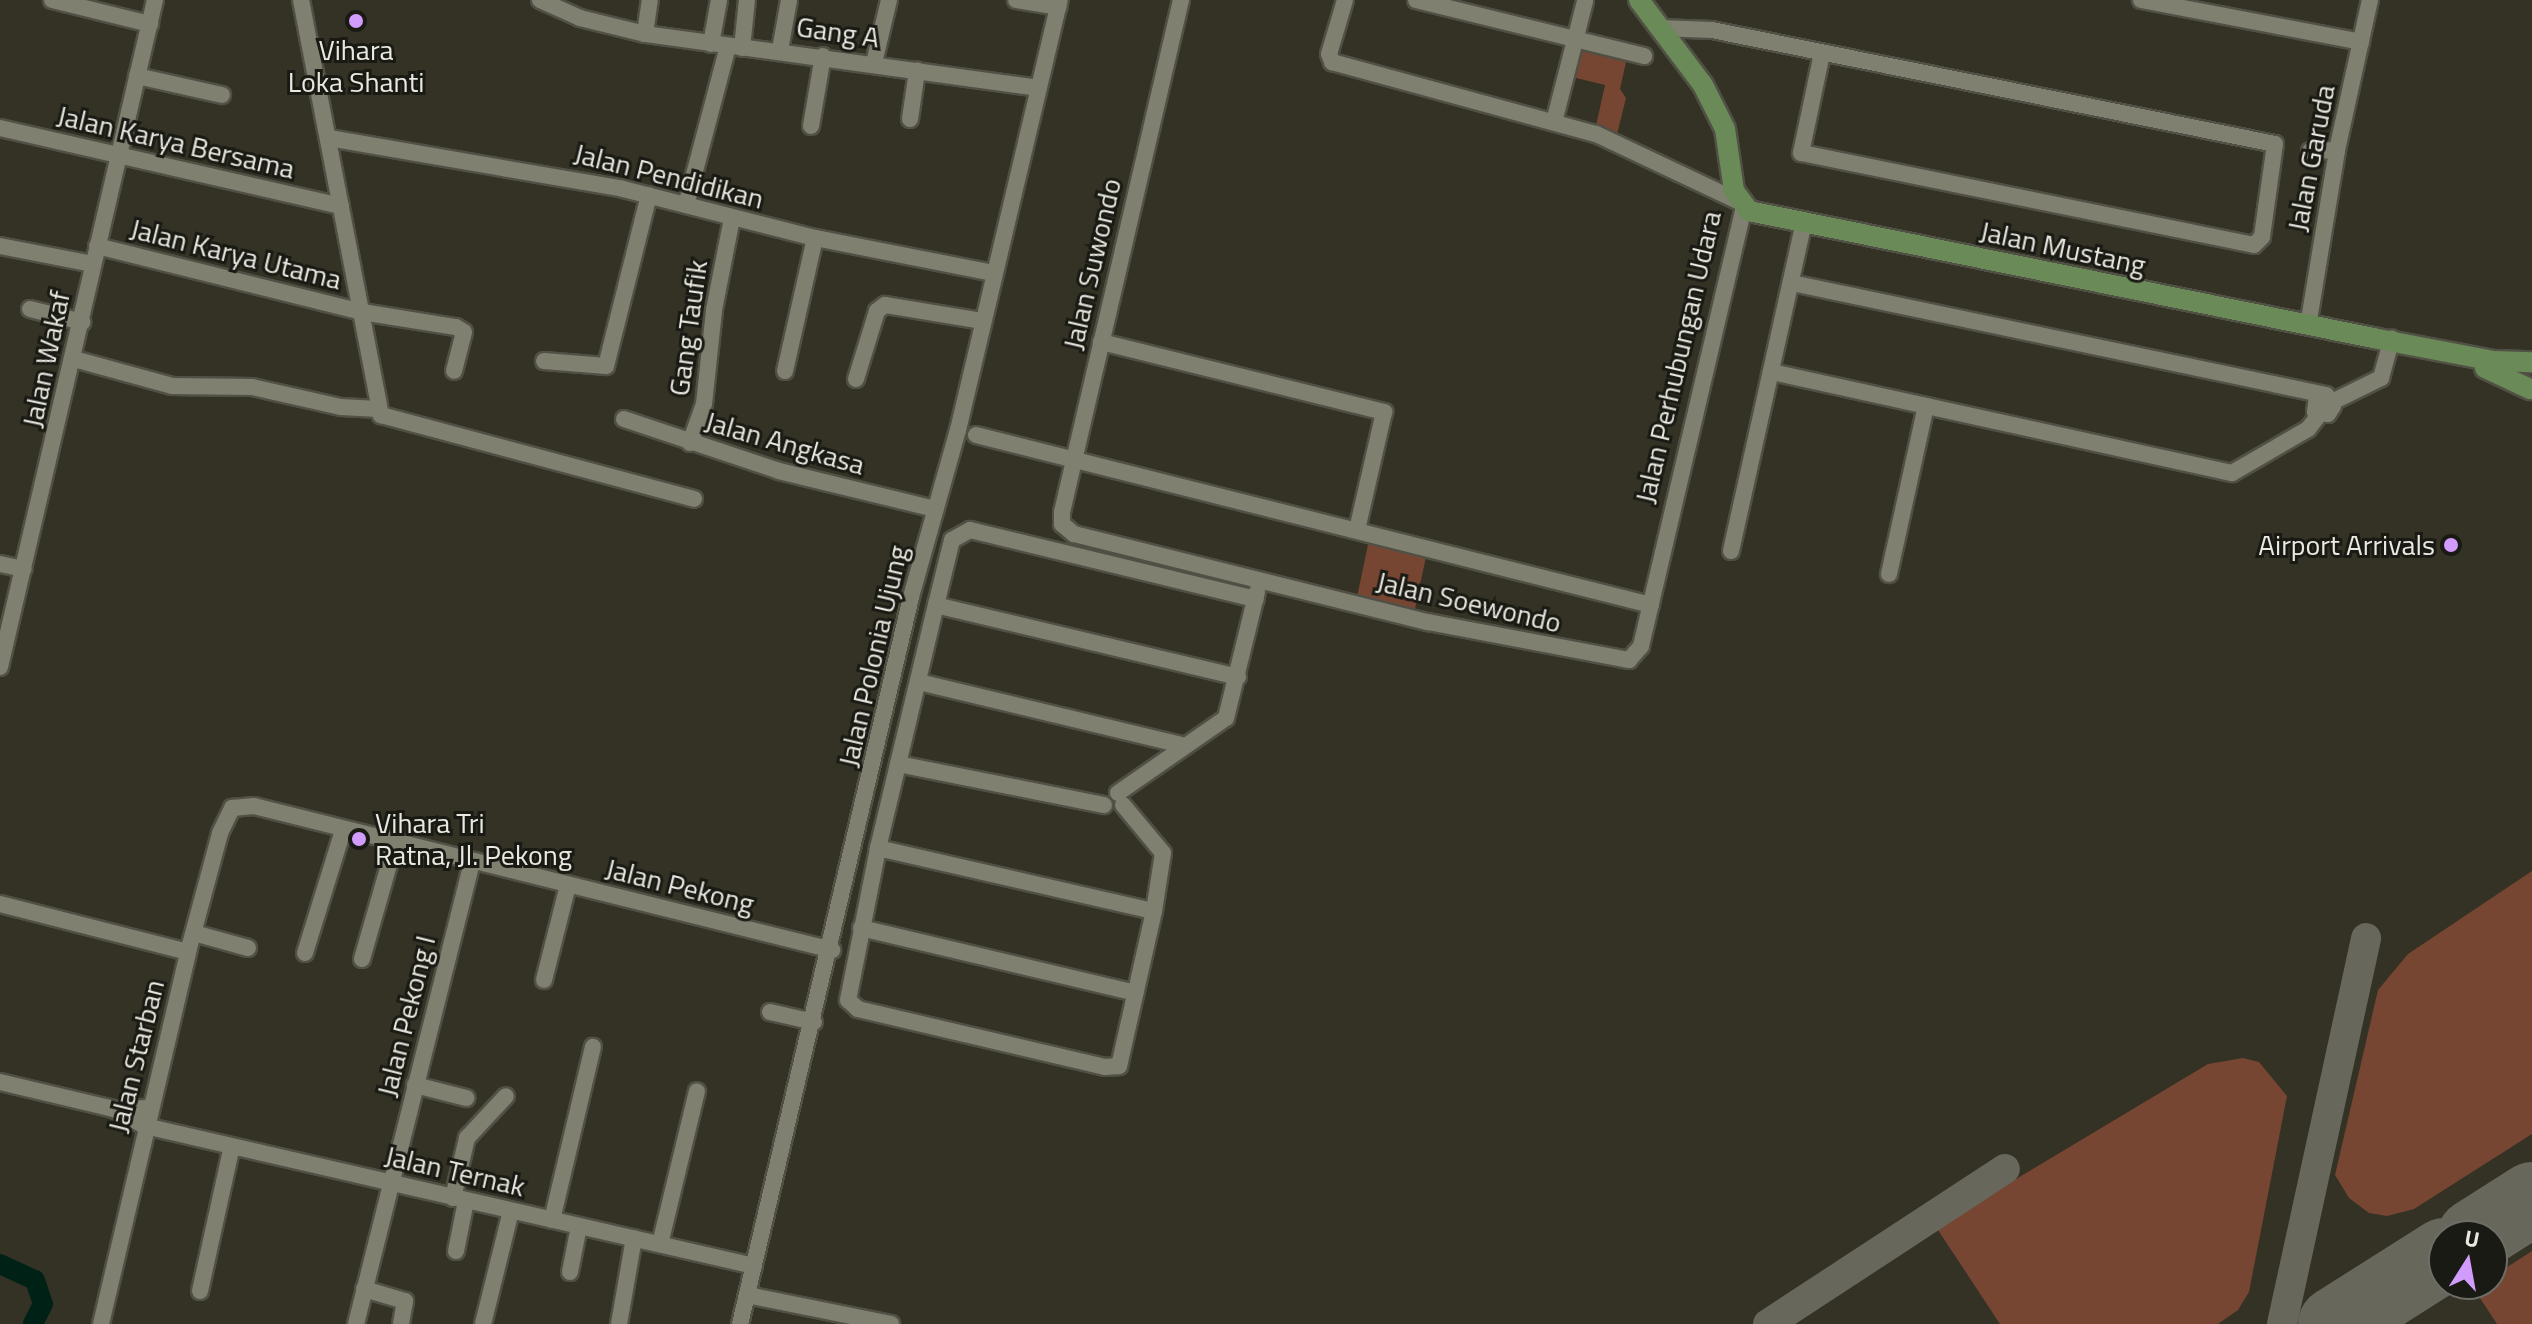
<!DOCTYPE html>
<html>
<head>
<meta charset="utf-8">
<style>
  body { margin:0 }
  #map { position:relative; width:2532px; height:1324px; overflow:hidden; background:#333225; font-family:"Titillium Web",sans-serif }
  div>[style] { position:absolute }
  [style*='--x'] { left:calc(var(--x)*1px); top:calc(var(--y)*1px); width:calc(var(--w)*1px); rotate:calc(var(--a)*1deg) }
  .green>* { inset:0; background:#774632 }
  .river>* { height:20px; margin:-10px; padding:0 10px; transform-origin:10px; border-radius:10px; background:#002116 }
  .taxiway>* { height:30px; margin:-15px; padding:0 15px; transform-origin:15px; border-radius:15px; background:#68675c }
  .runway>* { height:74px; margin:-37px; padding:0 37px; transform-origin:37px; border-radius:37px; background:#68675c }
  .roads { filter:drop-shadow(2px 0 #515045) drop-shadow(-2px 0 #515045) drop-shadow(0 2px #515045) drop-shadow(0 -2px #515045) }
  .minor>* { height:16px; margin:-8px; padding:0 8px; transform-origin:8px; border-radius:8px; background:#808071 }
  .major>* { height:20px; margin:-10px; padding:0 10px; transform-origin:10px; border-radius:10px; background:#6a8a58 }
  .dots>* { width:22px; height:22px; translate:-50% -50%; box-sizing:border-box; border:4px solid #1a1a14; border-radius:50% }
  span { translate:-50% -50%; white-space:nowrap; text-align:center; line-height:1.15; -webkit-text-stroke:6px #1a1a14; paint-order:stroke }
  .street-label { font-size:28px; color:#e9e9e1 }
  .poi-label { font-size:28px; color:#e9e9e1 }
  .right { translate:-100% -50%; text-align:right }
  .left { translate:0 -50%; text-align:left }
  .north { position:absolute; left:2428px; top:1220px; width:80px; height:80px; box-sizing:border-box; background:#1a1a14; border:2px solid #6d6d66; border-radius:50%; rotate:11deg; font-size:22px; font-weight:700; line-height:32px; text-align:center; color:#e9e9e1 }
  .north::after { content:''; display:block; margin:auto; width:28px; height:36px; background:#d29cfd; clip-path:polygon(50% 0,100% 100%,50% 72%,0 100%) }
</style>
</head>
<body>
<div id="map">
  <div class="green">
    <i style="clip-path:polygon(1574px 49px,1626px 62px,1620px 89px,1626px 98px,1616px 138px,1595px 130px,1605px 85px,1568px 76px)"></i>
    <i style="clip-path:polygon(1369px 540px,1427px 552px,1415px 609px,1357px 597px)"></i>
    <i style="clip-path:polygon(2532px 871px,2532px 1134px,2414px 1209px,2387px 1216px,2369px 1213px,2349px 1198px,2335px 1175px,2378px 990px,2408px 954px)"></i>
    <i style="clip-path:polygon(2243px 1058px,2259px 1062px,2287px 1096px,2249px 1292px,2238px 1310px,2218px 1324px,2000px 1324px,1936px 1227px,2208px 1064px)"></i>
    <i style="clip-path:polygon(2532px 1251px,2532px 1324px,2497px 1324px,2474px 1289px,2492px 1284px,2492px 1277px)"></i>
  </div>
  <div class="river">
    <i style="--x:0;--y:1264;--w:38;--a:25"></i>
    <i style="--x:35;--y:1280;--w:25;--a:72"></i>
    <i style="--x:43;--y:1304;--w:22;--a:117"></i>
  </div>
  <div class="taxiway">
    <i style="--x:1768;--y:1324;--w:283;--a:-33.2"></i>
    <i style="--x:2282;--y:1324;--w:395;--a:-77.7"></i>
  </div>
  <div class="runway">
    <i style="--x:2474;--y:1236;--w:69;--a:-32.5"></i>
    <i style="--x:2335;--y:1324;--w:129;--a:-32.3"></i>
  </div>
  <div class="roads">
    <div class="minor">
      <i style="--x:52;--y:0;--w:101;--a:13.8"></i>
      <i style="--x:301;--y:0;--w:423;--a:79.1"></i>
      <i style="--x:381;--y:415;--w:324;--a:15"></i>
      <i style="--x:540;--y:0;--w:44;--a:24.2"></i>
      <i style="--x:580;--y:18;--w:67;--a:13.8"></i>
      <i style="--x:645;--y:34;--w:397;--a:7.8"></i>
      <i style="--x:1016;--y:0;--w:43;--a:9.5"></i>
      <i style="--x:1181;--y:0;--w:526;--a:103.08"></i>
      <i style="--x:1062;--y:512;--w:12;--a:90"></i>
      <i style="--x:1062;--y:524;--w:16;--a:40"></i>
      <i style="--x:1074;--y:534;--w:365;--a:14"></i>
      <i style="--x:1428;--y:622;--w:205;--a:10.7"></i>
      <i style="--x:1629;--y:660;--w:18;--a:-49"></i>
      <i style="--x:1641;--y:646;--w:451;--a:-76.8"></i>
      <i style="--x:1345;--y:0;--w:56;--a:106.5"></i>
      <i style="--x:1329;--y:54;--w:9;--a:69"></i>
      <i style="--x:1332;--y:62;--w:274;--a:15.3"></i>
      <i style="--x:1596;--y:134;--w:157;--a:25.3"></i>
      <i style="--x:1416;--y:0;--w:235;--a:13.8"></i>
      <i style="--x:2141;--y:0;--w:224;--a:10.8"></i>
      <i style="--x:1659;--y:28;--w:53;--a:2.2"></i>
      <i style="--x:1712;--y:30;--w:574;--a:11.45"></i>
      <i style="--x:2275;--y:144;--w:94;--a:98"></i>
      <i style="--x:2262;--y:237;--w:11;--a:135"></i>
      <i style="--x:2254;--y:245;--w:462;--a:-168.5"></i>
      <i style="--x:1801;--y:153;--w:102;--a:-78.1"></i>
      <i style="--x:645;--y:34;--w:34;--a:-82"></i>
      <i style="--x:711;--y:44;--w:45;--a:-79.7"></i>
      <i style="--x:742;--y:48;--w:48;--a:-84.1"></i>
      <i style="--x:780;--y:50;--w:51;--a:-79.8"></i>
      <i style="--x:874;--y:63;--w:65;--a:-76.6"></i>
      <i style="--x:137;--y:76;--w:87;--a:12.6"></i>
      <i style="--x:910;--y:119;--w:49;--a:-81.7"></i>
      <i style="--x:1554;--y:122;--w:125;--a:-75.6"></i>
      <i style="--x:811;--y:126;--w:71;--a:-80.3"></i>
      <i style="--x:0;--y:128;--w:350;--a:12.9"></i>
      <i style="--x:329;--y:138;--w:298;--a:9.8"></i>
      <i style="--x:623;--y:189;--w:198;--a:14.3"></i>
      <i style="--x:815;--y:238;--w:182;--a:11.1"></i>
      <i style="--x:2310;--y:151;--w:27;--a:-2"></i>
      <i style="--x:686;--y:205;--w:164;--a:-75.2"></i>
      <i style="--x:0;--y:246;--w:95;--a:11"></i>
      <i style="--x:97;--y:246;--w:273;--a:14"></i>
      <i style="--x:362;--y:312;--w:95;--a:9.1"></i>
      <i style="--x:456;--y:327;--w:9;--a:32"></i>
      <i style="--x:464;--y:332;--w:40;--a:104.4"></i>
      <i style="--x:1792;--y:283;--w:546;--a:11.85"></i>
      <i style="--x:2326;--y:395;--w:13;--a:58"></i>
      <i style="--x:2333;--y:406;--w:9;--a:122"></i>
      <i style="--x:2328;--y:414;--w:13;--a:-171"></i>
      <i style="--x:2315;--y:412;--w:16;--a:-83"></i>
      <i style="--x:30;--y:309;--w:54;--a:14"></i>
      <i style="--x:2308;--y:326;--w:178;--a:-80.6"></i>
      <i style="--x:2337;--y:150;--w:154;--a:-77.6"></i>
      <i style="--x:1101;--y:342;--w:292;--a:13.9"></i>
      <i style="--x:1384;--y:412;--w:121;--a:102.9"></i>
      <i style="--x:74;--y:359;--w:102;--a:15.4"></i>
      <i style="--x:172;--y:386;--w:80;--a:0.7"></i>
      <i style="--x:252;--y:387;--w:91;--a:12.7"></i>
      <i style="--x:341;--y:407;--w:37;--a:3"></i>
      <i style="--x:544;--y:361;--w:62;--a:4.6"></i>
      <i style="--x:606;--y:366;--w:176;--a:-75.9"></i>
      <i style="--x:785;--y:371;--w:136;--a:-77.3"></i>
      <i style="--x:1772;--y:372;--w:471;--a:12.4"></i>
      <i style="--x:2232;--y:473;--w:88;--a:-30.1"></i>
      <i style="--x:2308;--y:429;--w:18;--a:-52"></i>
      <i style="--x:856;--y:379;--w:71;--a:-72.8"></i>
      <i style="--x:877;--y:311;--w:10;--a:-37"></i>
      <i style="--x:885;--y:305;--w:99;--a:9.3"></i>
      <i style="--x:2332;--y:402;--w:55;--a:-26.1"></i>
      <i style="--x:2381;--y:378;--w:41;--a:-74.6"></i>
      <i style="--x:624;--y:419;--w:163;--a:18.5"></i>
      <i style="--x:779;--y:471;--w:161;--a:13.7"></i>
      <i style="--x:976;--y:435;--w:696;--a:14.14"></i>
      <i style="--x:690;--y:443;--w:41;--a:-70.3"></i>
      <i style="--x:704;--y:404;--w:95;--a:-83.9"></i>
      <i style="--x:714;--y:310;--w:94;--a:-78.9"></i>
      <i style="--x:1731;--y:551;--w:337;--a:-77.5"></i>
      <i style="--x:0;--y:564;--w:24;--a:12"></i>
      <i style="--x:1889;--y:574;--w:172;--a:-77.6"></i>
      <i style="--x:0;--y:667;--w:685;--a:-76.92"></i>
      <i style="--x:1238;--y:677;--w:310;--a:-166.6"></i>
      <i style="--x:936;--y:605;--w:67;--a:-76.2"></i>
      <i style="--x:952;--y:540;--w:21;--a:-29"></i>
      <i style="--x:970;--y:530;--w:294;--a:13.6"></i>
      <i style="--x:919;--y:682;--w:269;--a:13.5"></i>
      <i style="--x:898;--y:764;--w:210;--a:11.3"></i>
      <i style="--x:1118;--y:793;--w:131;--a:-34.8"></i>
      <i style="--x:1226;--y:718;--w:130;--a:-76.2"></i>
      <i style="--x:1123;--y:805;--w:62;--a:50.2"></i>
      <i style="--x:1163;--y:853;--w:59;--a:98.8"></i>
      <i style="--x:878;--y:848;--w:283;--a:12.9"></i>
      <i style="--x:1154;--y:911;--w:159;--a:102.7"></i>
      <i style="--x:1119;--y:1066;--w:14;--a:176"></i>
      <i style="--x:1105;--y:1067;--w:254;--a:-166.8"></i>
      <i style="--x:858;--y:1009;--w:13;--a:-138"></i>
      <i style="--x:848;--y:1000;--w:155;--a:-78.8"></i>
      <i style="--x:878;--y:848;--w:250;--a:-76.6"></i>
      <i style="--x:0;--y:904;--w:194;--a:14.3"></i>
      <i style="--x:861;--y:928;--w:282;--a:13.3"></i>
      <i style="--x:194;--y:933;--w:56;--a:15.5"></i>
      <i style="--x:305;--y:953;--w:129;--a:-72.8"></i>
      <i style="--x:362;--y:959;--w:120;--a:-74"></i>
      <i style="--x:544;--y:980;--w:98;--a:-75.8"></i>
      <i style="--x:770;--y:1012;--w:45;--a:12.8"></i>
      <i style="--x:0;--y:1082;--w:117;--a:13.3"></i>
      <i style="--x:415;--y:1085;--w:53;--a:14.3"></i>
      <i style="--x:149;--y:1108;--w:35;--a:178"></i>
      <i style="--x:114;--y:1109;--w:35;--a:29"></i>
      <i style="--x:145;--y:1126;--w:625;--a:12.95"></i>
      <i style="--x:453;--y:1198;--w:62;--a:-76.9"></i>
      <i style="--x:467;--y:1138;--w:57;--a:-47.1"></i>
      <i style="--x:552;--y:1220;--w:178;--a:-76.7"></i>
      <i style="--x:660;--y:1244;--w:157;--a:-76.4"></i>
      <i style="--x:456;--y:1251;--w:51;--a:-78.7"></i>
      <i style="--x:570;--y:1272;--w:47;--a:-78.9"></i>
      <i style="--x:364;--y:1289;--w:43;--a:16.3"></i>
      <i style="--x:405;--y:1301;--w:23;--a:100"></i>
      <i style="--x:200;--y:1291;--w:148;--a:-77.6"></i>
      <i style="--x:747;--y:1295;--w:147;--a:11.4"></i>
      <i style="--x:101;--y:1324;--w:382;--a:-76.8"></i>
      <i style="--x:188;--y:952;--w:123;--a:-74.9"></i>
      <i style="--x:220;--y:833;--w:28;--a:-64"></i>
      <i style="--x:232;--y:808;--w:22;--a:-5"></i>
      <i style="--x:254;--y:806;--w:596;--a:13.99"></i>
      <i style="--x:356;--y:1324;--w:477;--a:-75.9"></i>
      <i style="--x:483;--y:1324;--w:116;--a:-76.1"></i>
      <i style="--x:619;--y:1324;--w:87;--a:-80.1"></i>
      <i style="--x:740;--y:1324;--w:747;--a:-76.76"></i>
      <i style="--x:911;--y:597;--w:173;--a:-74.3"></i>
      <i style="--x:958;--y:430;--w:442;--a:-76.7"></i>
    </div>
    <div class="major">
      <i style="--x:1639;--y:0;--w:106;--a:53"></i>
      <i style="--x:1703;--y:85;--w:49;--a:63.4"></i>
      <i style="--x:1725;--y:129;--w:63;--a:81.7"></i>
      <i style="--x:1734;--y:191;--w:25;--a:53"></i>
      <i style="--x:1749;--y:211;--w:637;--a:11.5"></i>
      <i style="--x:2373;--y:338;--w:123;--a:10.8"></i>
      <i style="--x:2494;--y:361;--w:38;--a:2"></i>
      <i style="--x:2485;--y:368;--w:50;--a:25"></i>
    </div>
  </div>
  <div class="dots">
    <i style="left:356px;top:21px;background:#d29cfd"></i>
    <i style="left:2451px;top:545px;background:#d29cfd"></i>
    <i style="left:359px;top:839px;background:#d29cfd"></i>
  </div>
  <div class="street-label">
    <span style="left:838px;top:32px;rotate:8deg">Gang A</span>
    <span style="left:176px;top:142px;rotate:13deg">Jalan Karya Bersama</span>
    <span style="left:2311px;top:158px;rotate:-79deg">Jalan Garuda</span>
    <span style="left:669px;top:176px;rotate:14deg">Jalan Pendidikan</span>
    <span style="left:2063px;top:248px;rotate:12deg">Jalan Mustang</span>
    <span style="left:236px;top:254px;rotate:14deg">Jalan Karya Utama</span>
    <span style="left:1092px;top:264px;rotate:-77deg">Jalan Suwondo</span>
    <span style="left:688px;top:328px;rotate:-82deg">Gang Taufik</span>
    <span style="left:1678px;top:357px;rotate:-77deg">Jalan Perhubungan Udara</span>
    <span style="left:46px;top:359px;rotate:-78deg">Jalan Wakaf</span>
    <span style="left:785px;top:443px;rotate:16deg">Jalan Angkasa</span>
    <span style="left:1469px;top:602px;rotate:13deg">Jalan Soewondo</span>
    <span style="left:873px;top:656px;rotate:-77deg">Jalan Polonia Ujung</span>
    <span style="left:680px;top:886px;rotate:14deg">Jalan Pekong</span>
    <span style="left:406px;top:1016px;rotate:-76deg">Jalan Pekong I</span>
    <span style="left:136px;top:1056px;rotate:-76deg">Jalan Starban</span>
    <span style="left:455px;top:1171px;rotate:13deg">Jalan Ternak</span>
  </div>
  <div class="poi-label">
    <span style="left:356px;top:66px">Vihara<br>Loka Shanti</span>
    <span class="right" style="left:2435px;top:545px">Airport Arrivals</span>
    <span class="left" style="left:375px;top:839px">Vihara Tri<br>Ratna, Jl. Pekong</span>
  </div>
  <div class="north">U</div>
</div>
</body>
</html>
